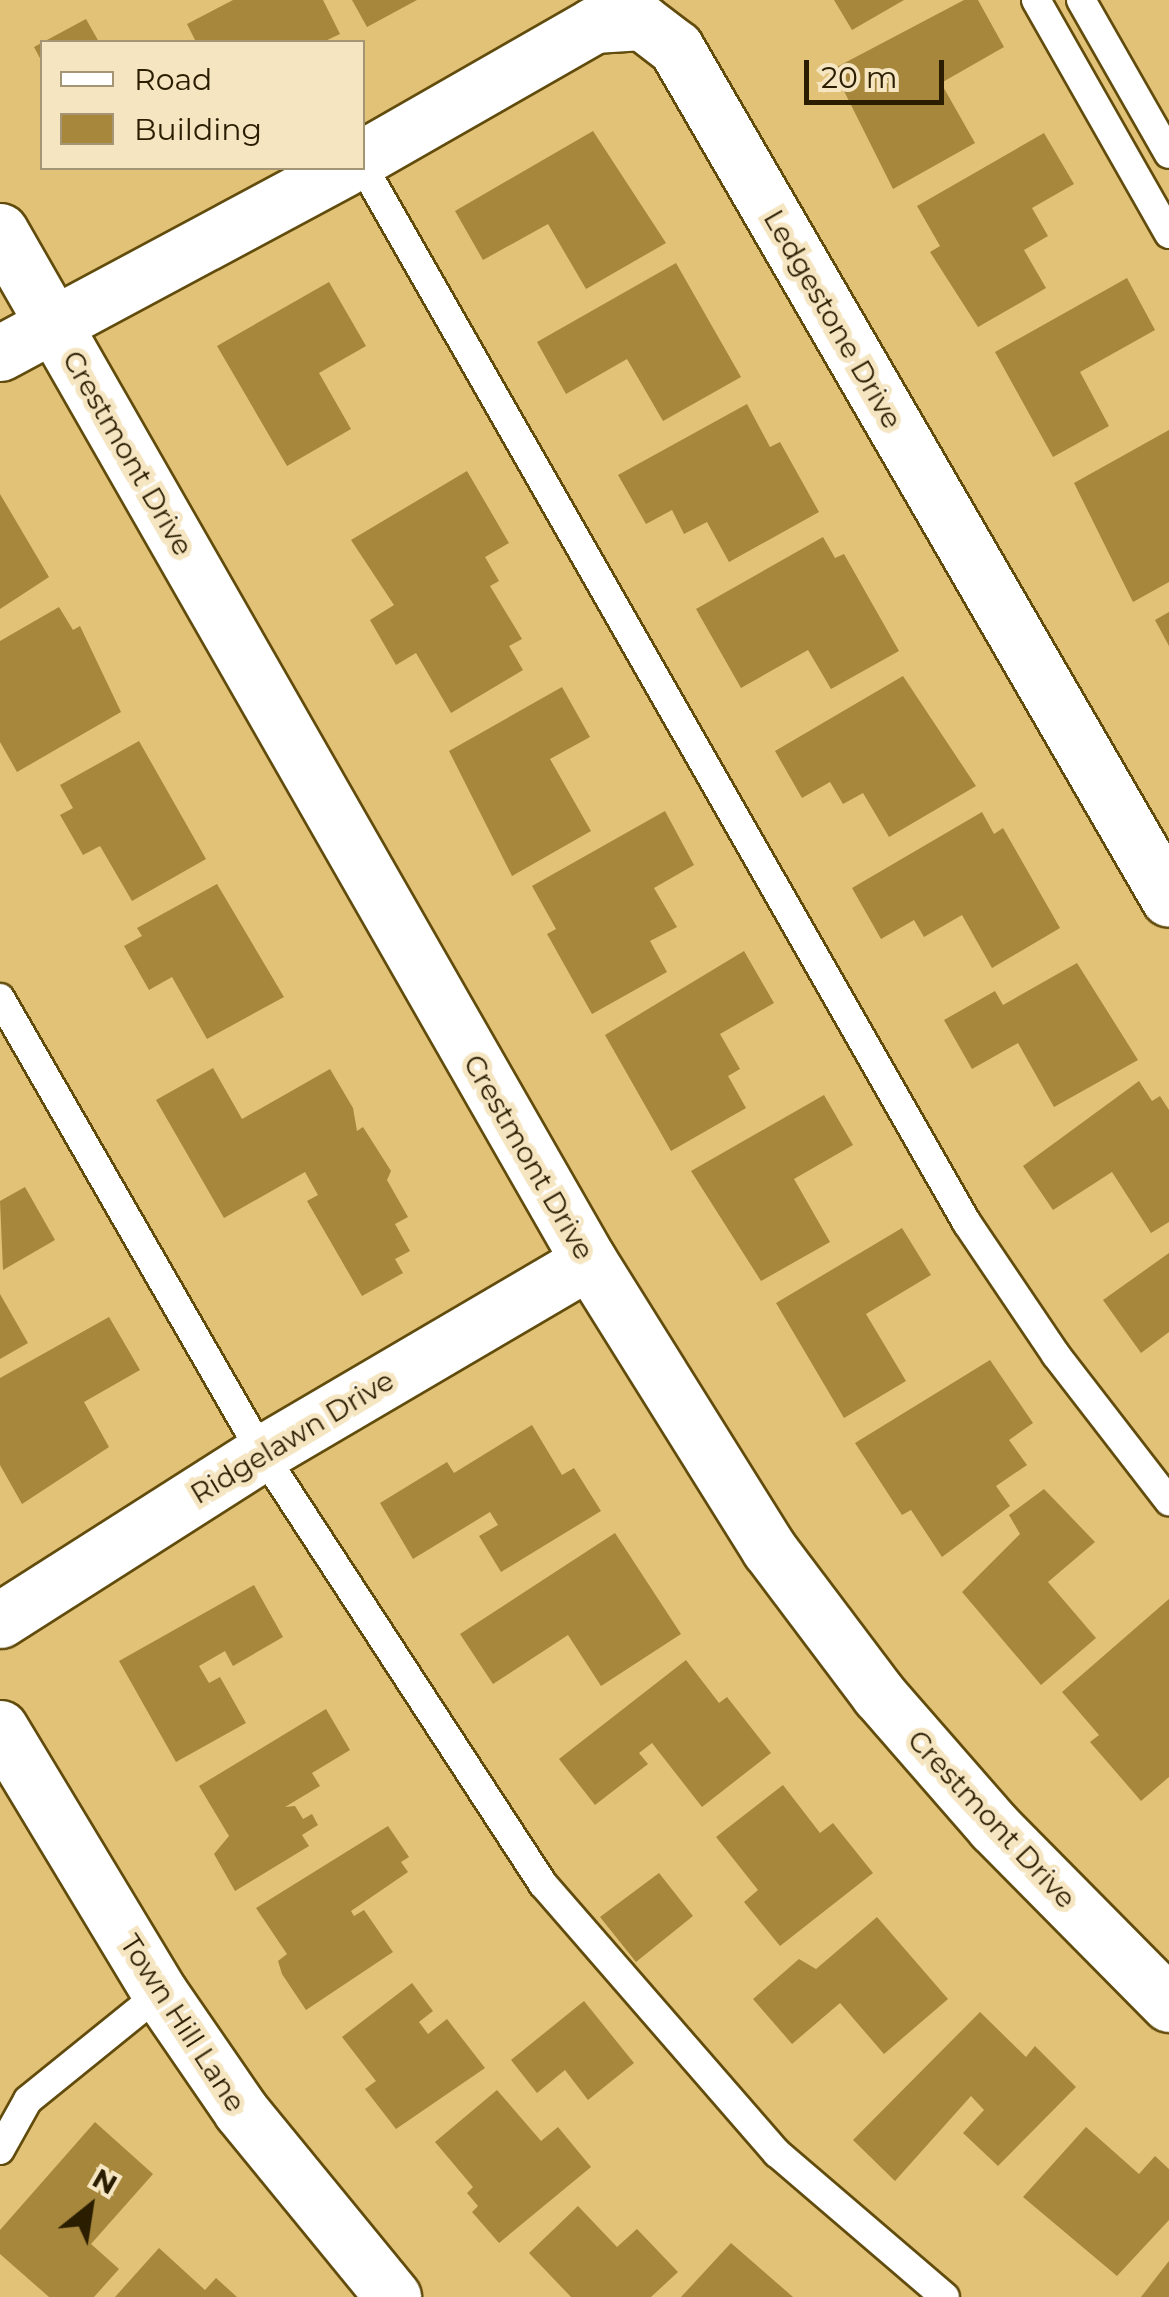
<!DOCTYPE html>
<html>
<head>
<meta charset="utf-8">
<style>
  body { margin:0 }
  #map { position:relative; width:1169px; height:2297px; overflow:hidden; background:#e2c277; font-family:Montserrat,sans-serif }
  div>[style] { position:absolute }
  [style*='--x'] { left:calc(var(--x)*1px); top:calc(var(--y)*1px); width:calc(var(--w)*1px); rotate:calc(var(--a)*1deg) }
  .building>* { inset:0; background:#a6873b }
  .roads { filter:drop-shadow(2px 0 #624c0d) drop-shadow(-2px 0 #624c0d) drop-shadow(0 2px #624c0d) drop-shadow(0 -2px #624c0d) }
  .lane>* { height:28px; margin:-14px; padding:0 14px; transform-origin:14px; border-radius:14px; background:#fff }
  .street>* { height:55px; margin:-27.5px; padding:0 27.5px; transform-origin:27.5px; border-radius:27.5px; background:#fff }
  span { translate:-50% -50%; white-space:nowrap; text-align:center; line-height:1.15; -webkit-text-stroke:10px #f5e5c1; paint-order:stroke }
  .street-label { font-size:28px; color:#2a1d00 }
  .legend { position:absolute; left:40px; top:40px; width:325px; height:130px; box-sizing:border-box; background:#f5e5c1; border:2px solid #a49574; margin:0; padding:12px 18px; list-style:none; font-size:30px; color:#2a1d00 }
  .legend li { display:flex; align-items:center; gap:20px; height:50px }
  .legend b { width:50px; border:2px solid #a49574 }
  .north { position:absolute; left:40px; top:2157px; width:100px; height:100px; -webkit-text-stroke:8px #f5e5c1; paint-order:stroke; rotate:30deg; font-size:28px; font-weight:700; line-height:40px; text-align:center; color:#2a1d00 }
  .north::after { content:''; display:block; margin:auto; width:35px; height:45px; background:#2a1d00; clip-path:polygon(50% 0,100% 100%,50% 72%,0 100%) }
  .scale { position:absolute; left:804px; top:60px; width:140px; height:45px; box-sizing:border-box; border:5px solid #2a1d00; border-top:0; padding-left:12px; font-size:30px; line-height:35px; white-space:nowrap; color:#2a1d00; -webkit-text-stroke:8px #f5e5c1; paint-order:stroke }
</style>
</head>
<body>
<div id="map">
  <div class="building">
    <i style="clip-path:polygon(233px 0,323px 0,340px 34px,323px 42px,196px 42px,187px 24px)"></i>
    <i style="clip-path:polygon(352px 0,417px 0,367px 27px)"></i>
    <i style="clip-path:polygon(834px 0,904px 0,852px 30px)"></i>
    <i style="clip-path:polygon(964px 0,978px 0,1004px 47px,941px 83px,975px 143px,893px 189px,833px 69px)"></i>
    <i style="clip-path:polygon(86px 19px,99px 42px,42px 42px,42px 62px,34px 47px)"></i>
    <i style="clip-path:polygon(593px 131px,666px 243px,586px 289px,548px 224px,483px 260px,455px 211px)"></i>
    <i style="clip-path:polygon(1044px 133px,1074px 184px,1032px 208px,1048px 236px,1024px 250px,1046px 288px,978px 327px,930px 252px,940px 246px,917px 206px)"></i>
    <i style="clip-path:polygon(676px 263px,741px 377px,663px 421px,627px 359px,566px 394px,537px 342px)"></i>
    <i style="clip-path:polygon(1127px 278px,1155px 330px,1080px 372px,1109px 426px,1053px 457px,995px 352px)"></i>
    <i style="clip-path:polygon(329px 282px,366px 346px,319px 373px,351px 429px,287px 466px,217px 346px)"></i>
    <i style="clip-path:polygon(747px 404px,770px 447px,780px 442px,819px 512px,729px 562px,707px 522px,684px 534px,672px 510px,646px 524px,618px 475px)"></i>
    <i style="clip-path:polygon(1169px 430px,1169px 582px,1133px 602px,1074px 483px)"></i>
    <i style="clip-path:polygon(467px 471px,509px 543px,485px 557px,499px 581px,490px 586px,522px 639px,509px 646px,523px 670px,451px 713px,416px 653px,396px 665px,370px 620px,394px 605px,351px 540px)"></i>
    <i style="clip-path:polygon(0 494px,49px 577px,0 609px)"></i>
    <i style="clip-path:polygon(823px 537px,835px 558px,844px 554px,899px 651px,831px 689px,808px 650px,741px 688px,696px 609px)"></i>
    <i style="clip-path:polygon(59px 607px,73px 630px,80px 626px,121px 712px,17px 772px,0 742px,0 641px)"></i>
    <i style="clip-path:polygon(1169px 612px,1169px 646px,1155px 620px)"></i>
    <i style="clip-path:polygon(903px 676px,976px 786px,889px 837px,863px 793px,843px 804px,830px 782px,802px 798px,775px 751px)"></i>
    <i style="clip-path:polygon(562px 687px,590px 737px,550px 759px,591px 831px,512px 876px,449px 751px)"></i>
    <i style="clip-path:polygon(139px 741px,206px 859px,132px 901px,100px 846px,83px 855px,60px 815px,73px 808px,60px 785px)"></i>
    <i style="clip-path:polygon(665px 811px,694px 865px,654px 888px,677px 927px,650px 941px,667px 972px,592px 1014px,547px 934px,556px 929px,532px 886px)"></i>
    <i style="clip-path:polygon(982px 812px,994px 834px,1003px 828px,1060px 928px,992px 968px,962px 915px,924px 937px,914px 920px,881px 939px,852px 888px)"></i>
    <i style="clip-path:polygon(217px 884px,284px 997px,207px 1039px,172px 977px,149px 990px,124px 946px,142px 936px,137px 928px)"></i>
    <i style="clip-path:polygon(744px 951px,774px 1003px,720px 1034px,740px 1069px,728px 1076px,746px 1108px,671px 1151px,605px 1035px)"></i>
    <i style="clip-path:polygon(1077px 963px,1138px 1060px,1054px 1107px,1018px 1043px,972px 1069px,944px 1020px,995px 991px,1003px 1005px)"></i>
    <i style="clip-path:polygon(213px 1068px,242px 1119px,330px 1069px,353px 1108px,357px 1131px,363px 1127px,391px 1171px,387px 1180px,408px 1217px,395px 1224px,410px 1251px,395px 1259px,403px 1273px,362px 1296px,307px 1201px,318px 1195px,305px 1172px,224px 1218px,156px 1100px)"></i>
    <i style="clip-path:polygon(1139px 1081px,1152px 1101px,1160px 1096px,1169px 1110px,1169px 1222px,1151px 1233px,1112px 1172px,1053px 1210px,1023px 1166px)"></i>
    <i style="clip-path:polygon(824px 1095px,853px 1145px,794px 1179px,830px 1242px,761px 1281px,691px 1171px)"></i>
    <i style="clip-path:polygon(25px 1187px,55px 1240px,3px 1270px,0 1201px)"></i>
    <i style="clip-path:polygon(902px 1228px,931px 1275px,866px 1314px,906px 1381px,844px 1418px,776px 1303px)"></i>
    <i style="clip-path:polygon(1169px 1253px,1169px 1332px,1141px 1353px,1103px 1300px)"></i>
    <i style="clip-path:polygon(0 1294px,28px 1343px,0 1359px)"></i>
    <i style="clip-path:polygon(109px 1317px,140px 1370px,84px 1402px,109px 1447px,22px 1504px,0 1465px,0 1378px)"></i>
    <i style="clip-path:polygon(990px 1360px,1033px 1423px,1009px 1440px,1027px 1465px,996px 1486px,1010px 1506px,942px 1557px,911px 1510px,902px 1515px,855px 1443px)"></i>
    <i style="clip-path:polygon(532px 1425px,562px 1475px,574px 1468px,601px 1511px,501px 1572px,479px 1536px,498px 1525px,490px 1512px,413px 1559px,380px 1503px,447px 1462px,454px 1473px)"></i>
    <i style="clip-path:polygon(1044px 1489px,1095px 1542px,1048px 1582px,1096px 1638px,1041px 1685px,962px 1592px,1020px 1534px,1009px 1515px)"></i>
    <i style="clip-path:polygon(615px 1533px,681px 1634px,601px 1686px,568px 1635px,493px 1684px,460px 1634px)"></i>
    <i style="clip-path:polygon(254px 1585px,283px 1637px,233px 1666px,225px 1651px,199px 1666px,209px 1683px,220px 1677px,246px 1723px,176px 1762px,119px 1661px)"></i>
    <i style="clip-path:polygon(1169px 1599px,1169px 1777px,1141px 1801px,1090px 1742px,1099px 1735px,1062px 1692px)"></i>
    <i style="clip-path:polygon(686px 1660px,719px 1703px,727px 1697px,771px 1753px,702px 1807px,652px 1743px,639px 1753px,648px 1764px,595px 1805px,559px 1759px)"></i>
    <i style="clip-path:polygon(326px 1709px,350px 1750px,312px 1773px,320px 1786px,285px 1807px,295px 1806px,303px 1819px,312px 1814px,318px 1825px,302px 1835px,309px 1846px,235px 1891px,214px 1854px,229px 1836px,199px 1786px)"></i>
    <i style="clip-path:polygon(783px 1785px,820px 1833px,833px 1823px,873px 1873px,780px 1946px,744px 1902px,758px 1890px,716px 1837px)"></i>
    <i style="clip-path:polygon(388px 1826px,409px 1857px,401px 1862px,408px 1872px,351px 1911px,354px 1916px,364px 1910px,393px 1952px,306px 2010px,282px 1974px,278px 1961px,287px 1954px,256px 1908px)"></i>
    <i style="clip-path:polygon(659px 1873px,693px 1916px,636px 1962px,600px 1917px)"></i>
    <i style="clip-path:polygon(877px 1917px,948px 1999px,884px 2054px,840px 2003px,792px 2044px,753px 1999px,799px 1959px,816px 1969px)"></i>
    <i style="clip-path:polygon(412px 1983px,433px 2011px,419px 2022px,428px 2034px,447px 2019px,485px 2068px,396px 2129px,365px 2089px,376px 2081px,342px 2037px)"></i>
    <i style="clip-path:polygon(584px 2001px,634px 2063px,588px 2100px,565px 2070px,537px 2093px,511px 2060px)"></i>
    <i style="clip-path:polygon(980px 2012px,1026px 2057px,1035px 2046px,1076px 2087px,998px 2166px,963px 2133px,984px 2110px,971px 2096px,895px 2181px,853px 2140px)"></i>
    <i style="clip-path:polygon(497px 2090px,541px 2141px,558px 2127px,591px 2167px,499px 2243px,472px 2212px,478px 2206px,467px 2193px,473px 2187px,435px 2142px)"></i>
    <i style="clip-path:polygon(95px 2122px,153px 2174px,91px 2244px,119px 2269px,94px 2297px,49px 2297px,0 2254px,0 2230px)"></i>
    <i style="clip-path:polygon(1086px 2127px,1139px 2174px,1155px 2156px,1169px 2169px,1169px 2220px,1117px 2276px,1023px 2197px)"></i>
    <i style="clip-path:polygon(578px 2206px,617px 2247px,637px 2229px,678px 2272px,651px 2297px,571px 2297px,529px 2253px)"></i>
    <i style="clip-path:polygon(731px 2243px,793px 2297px,681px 2297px)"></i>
    <i style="clip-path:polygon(159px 2248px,205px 2290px,216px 2278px,237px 2297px,115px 2297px)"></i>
    <i style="clip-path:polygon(1169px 2261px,1169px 2297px,1141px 2297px)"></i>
  </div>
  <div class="roads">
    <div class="lane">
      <i style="--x:1036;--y:0;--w:269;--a:60.4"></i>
      <i style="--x:1081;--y:0;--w:177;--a:60.3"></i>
      <i style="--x:362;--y:165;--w:1219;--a:60.24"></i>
      <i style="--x:967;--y:1223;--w:159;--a:56"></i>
      <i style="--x:1056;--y:1355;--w:185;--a:52.3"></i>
      <i style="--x:0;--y:998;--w:525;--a:60.07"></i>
      <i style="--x:262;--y:1453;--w:515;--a:56.9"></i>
      <i style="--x:543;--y:1884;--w:357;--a:49"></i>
      <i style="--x:777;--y:2153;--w:221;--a:40.6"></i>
      <i style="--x:0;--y:2150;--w:57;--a:-60.8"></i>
      <i style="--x:28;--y:2100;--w:170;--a:-39"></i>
    </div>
    <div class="street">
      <i style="--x:362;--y:158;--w:267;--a:-29.8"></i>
      <i style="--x:594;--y:25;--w:48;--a:-3.6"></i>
      <i style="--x:642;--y:22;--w:43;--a:37.4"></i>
      <i style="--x:676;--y:48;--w:983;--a:59.92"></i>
      <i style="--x:0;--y:231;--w:1187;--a:60.24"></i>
      <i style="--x:589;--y:1261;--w:340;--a:58"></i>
      <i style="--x:769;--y:1549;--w:183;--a:53"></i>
      <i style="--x:879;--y:1695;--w:175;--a:48.9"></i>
      <i style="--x:994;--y:1827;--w:249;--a:45.3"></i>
      <i style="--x:0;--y:353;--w:391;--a:-28.2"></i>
      <i style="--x:0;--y:1620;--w:311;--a:-32.5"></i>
      <i style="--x:262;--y:1453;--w:379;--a:-30.4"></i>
      <i style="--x:0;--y:1728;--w:310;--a:58.9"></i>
      <i style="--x:160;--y:1993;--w:143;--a:55.5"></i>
      <i style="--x:241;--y:2111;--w:240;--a:50.7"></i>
    </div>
  </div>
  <div class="street-label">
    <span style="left:833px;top:319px;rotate:60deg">Ledgestone Drive</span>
    <span style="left:128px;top:453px;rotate:60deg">Crestmont Drive</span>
    <span style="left:529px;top:1157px;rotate:60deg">Crestmont Drive</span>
    <span style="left:292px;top:1437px;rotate:-31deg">Ridgelawn Drive</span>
    <span style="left:992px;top:1819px;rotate:47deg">Crestmont Drive</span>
    <span style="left:183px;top:2023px;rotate:57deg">Town Hill Lane</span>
  </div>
  <ul class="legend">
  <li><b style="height:12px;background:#fff"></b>Road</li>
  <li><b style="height:28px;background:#a6873b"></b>Building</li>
  </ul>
  <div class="north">N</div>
  <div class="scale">20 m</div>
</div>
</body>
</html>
